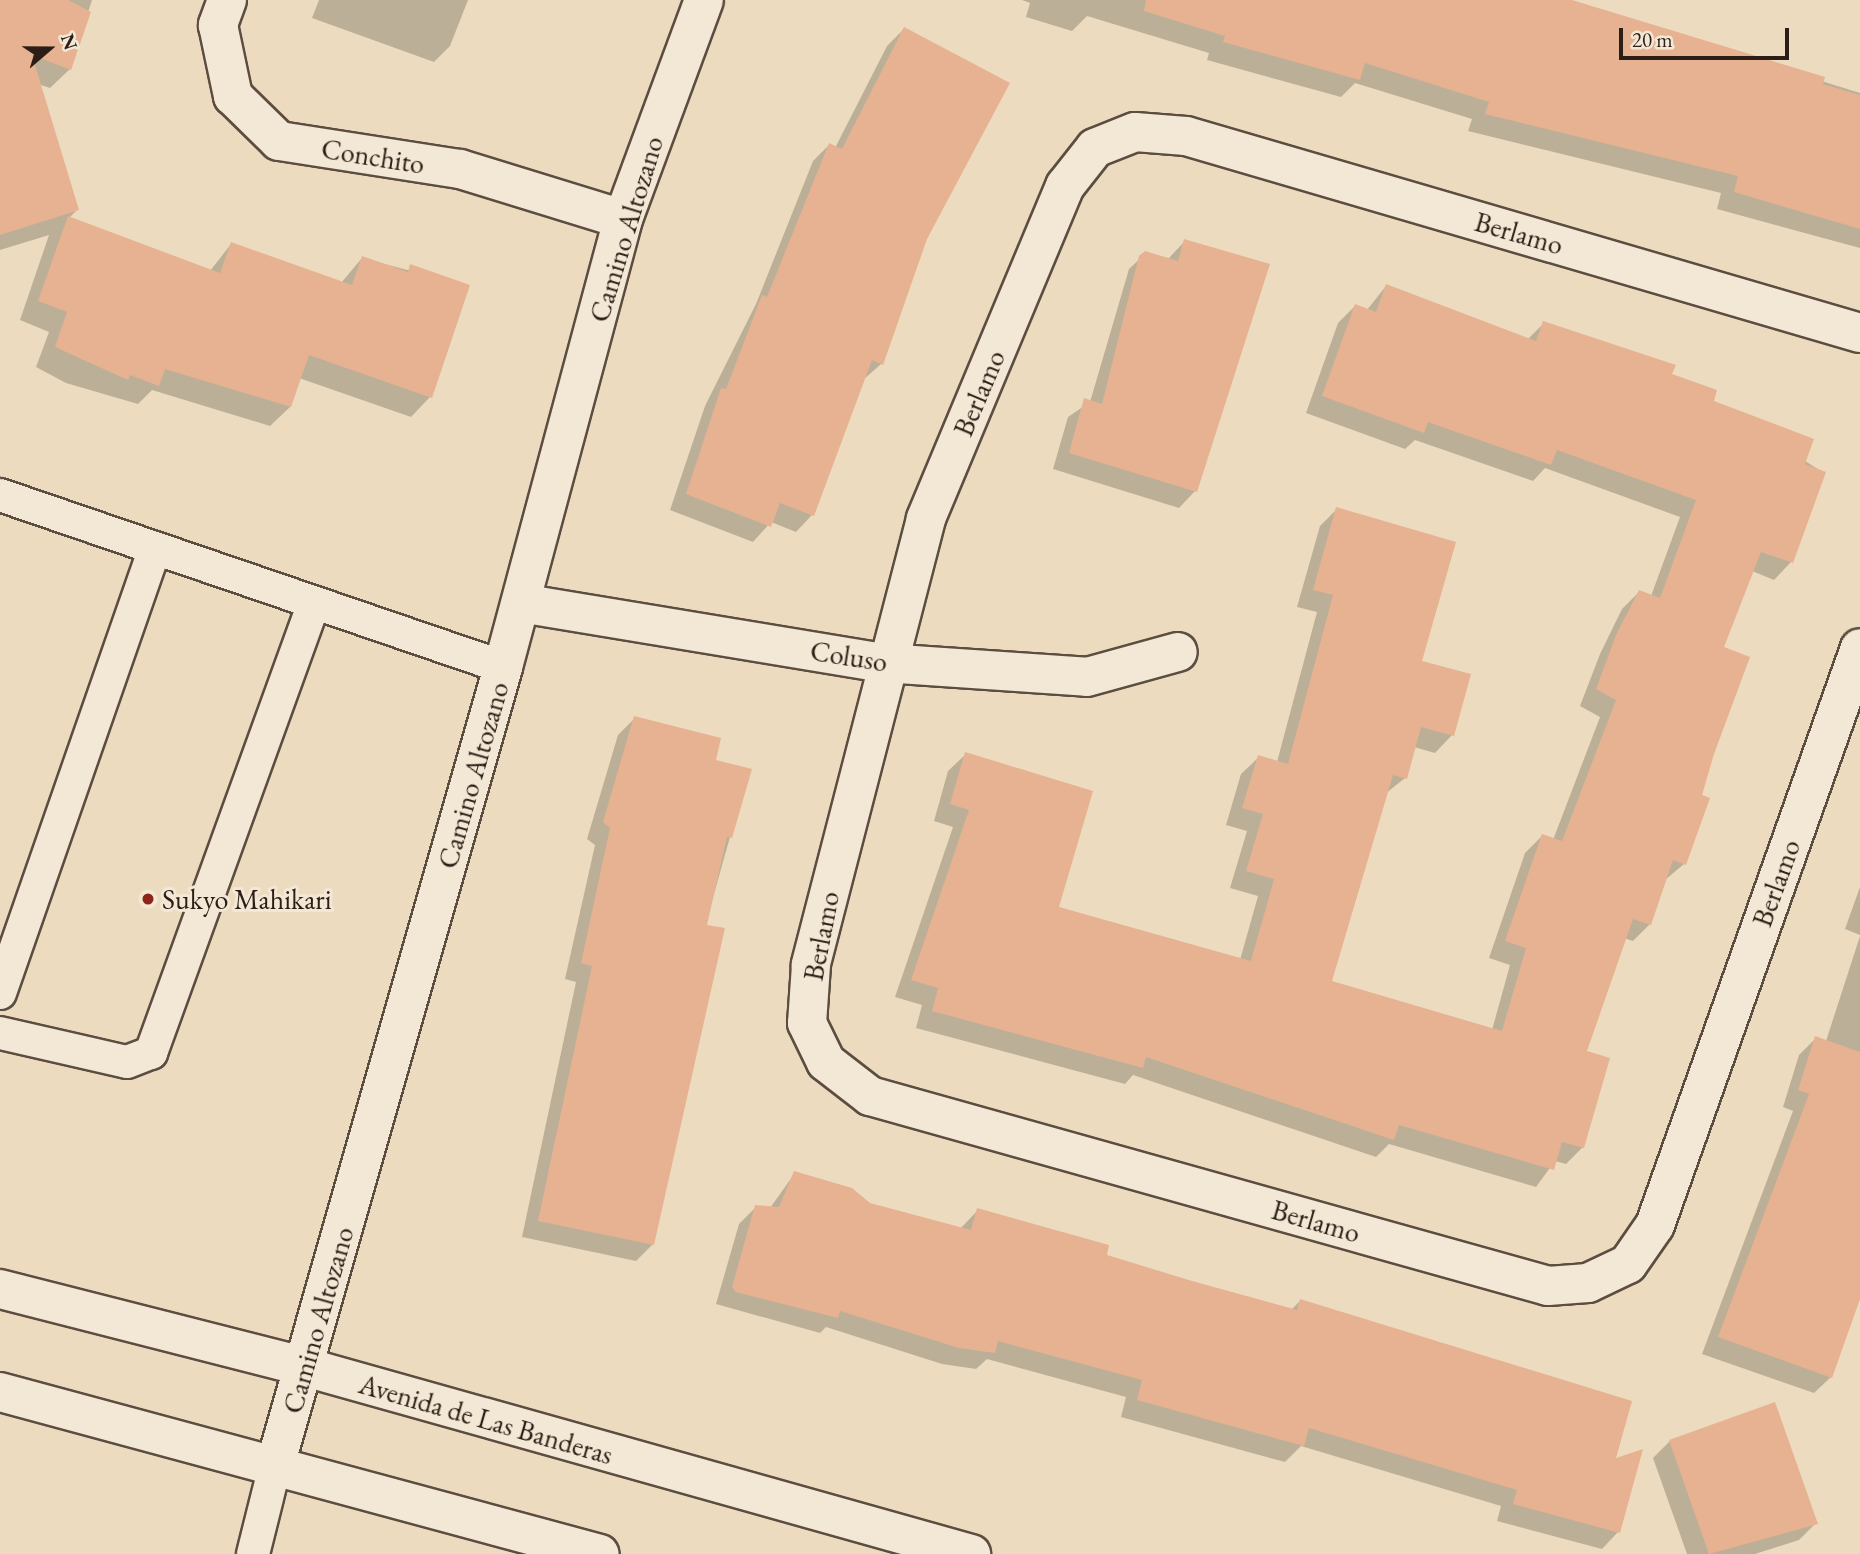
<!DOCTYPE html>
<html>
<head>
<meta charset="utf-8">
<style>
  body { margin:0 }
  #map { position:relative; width:1860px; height:1554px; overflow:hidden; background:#ecdbbe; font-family:"EB Garamond",serif }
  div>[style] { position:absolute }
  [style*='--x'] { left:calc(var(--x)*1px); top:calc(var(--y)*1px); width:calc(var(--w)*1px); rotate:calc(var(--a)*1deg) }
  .shadow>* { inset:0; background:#0003 }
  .building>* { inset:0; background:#e6b291 }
  .roads { filter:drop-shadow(2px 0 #5c4d41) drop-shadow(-2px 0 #5c4d41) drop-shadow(0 2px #5c4d41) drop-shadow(0 -2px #5c4d41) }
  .lane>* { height:32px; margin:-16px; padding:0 16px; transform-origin:16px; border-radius:16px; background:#f3e8d5 }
  .street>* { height:38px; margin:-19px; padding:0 19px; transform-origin:19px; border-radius:19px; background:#f3e8d5 }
  .secondary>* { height:38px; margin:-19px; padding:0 19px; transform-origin:19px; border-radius:19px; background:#f3e8d5 }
  .dots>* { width:19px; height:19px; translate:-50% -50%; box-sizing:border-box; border:4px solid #f3e8d5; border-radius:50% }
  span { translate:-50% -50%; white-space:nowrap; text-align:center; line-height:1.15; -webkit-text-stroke:6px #f3e8d5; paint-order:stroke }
  .street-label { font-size:28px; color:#2c1e17 }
  .poi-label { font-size:28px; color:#2c1e17 }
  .left { translate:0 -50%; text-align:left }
  .north { position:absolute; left:14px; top:14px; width:70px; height:70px; -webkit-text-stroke:5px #f3e8d5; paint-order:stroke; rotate:70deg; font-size:19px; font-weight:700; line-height:28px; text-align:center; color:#2c1e17 }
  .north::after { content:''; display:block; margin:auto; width:24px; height:32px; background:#2c1e17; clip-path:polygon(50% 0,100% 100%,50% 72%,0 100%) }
  .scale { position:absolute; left:1619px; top:28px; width:170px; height:32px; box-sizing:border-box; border:4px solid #2c1e17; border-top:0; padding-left:9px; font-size:21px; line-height:24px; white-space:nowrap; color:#2c1e17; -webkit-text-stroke:5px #f3e8d5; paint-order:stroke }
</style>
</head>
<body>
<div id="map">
  <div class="shadow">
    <i style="clip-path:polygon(0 0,92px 0,70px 69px,50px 88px,38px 84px,0 102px)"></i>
    <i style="clip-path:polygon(319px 0,468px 0,450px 46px,434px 62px,312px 18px)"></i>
    <i style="clip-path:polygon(1022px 0,1562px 0,1860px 93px,1860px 248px,1717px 209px,1721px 193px,1468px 131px,1472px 119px,1355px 83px,1341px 97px,1207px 60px,1209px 53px,1087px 16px,1072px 31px,1026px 17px,1030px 3px)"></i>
    <i style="clip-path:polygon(904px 29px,926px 238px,881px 364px,863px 380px,812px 515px,796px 532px,771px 522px,753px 542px,670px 510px,705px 406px,756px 304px,813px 161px,829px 145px,835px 148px,887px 46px)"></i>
    <i style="clip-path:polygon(0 117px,77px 210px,69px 218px,210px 271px,231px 244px,341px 283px,362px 258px,468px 286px,430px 397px,411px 417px,299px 378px,290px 407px,270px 426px,152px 390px,138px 404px,66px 383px,36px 367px,49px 332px,20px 320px,49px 235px,0 250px)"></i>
    <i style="clip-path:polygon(1185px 241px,1267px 265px,1195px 491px,1179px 508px,1053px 469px,1068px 417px,1090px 402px,1129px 269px,1146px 253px,1168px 259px)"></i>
    <i style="clip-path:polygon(1386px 286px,1527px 340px,1544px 323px,1670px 375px,1824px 473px,1791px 562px,1774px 580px,1752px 571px,1722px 648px,1712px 753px,1684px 864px,1665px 880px,1650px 924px,1633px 941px,1624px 938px,1585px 1052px,1583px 1147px,1566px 1164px,1555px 1161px,1536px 1187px,1389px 1144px,1376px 1157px,1133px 1075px,1125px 1084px,916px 1028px,922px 1005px,895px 997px,953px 827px,934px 821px,948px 771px,966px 754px,1057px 908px,1240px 960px,1258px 896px,1230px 888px,1247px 831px,1226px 825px,1241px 774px,1259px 757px,1277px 762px,1317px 612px,1297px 607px,1320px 526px,1337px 509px,1452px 735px,1435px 753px,1414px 747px,1405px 778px,1385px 794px,1330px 982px,1492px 1030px,1510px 965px,1489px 958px,1525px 853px,1542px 836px,1553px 840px,1600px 717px,1580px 706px,1600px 654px,1622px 609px,1639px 592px,1651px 596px,1680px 517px,1545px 468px,1533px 481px,1415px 440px,1405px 449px,1306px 413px,1338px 323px,1355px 306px,1367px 310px)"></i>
    <i style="clip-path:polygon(635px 718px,714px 761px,730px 837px,705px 926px,653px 1244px,636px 1261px,522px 1237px,576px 982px,565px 979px,595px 845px,587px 839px,618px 735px)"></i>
    <i style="clip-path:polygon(1860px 887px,1860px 935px,1845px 929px)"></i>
    <i style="clip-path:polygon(1860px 936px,1860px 1294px,1831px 1377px,1814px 1393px,1702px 1354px,1793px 1111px,1783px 1107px,1799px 1055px,1816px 1038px,1826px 1041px)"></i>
    <i style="clip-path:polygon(795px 1173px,870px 1205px,960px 1229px,978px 1210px,1104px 1256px,1291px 1310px,1300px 1301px,1613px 1461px,1618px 1532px,1602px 1549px,1497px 1521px,1501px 1506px,1301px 1446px,1285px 1462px,1121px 1417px,1126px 1397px,987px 1359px,976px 1369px,942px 1364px,826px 1327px,820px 1333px,716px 1304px,739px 1224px,756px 1207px,770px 1208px)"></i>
    <i style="clip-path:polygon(1670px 1441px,1816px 1523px,1799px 1540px,1755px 1554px,1687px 1554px,1653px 1458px)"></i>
  </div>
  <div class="building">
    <i style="clip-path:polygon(0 0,68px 0,91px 12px,71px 70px,32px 55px,79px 210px,0 235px)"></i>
    <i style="clip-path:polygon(1146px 0,1572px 0,1825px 77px,1823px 84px,1860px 95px,1860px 229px,1734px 192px,1738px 176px,1485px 114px,1489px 102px,1365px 63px,1360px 80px,1223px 42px,1225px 36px,1144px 11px)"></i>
    <i style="clip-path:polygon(904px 27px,1010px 83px,927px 239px,883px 365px,872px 360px,814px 516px,780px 503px,771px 527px,686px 494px,721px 388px,726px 389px,762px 295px,767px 297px,829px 143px,842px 149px)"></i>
    <i style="clip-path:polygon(68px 216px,220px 273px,231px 242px,352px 285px,362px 256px,408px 272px,410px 264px,470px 285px,432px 398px,309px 355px,291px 407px,165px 369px,159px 386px,130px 375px,128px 380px,55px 347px,67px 312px,38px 301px)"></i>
    <i style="clip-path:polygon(1184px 239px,1270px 264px,1197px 492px,1069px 453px,1084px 398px,1102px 404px,1139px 256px,1145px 251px,1178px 261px)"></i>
    <i style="clip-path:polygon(1386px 284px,1536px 341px,1543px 321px,1676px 365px,1672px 374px,1717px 390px,1714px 401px,1814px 439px,1805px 464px,1826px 472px,1793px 563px,1761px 552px,1724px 647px,1750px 657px,1714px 754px,1702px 795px,1710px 798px,1686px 865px,1673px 860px,1651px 925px,1633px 919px,1587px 1051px,1610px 1058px,1584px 1148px,1562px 1142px,1554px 1170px,1399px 1125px,1394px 1140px,1146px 1057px,1143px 1068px,932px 1011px,938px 988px,911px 980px,969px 810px,950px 804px,965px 752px,1093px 791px,1059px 907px,1251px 961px,1274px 879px,1246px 871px,1263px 814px,1242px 808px,1258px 755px,1288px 764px,1333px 595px,1313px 590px,1336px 507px,1456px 542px,1422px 661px,1471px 674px,1454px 736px,1421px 727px,1407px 779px,1393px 775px,1332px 981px,1502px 1031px,1526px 948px,1505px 941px,1542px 834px,1562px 841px,1616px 700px,1596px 689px,1616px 635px,1639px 590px,1660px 598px,1696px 500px,1557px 450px,1551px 465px,1428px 422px,1424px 433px,1322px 396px,1355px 304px,1376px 312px)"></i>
    <i style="clip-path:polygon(634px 716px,721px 738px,716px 760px,752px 769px,732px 838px,727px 837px,707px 925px,725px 928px,654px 1245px,538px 1221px,592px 966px,581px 963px,610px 828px,603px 822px)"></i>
    <i style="clip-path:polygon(1815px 1036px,1860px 1052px,1860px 1299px,1832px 1378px,1718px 1337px,1809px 1094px,1798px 1090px)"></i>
    <i style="clip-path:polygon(794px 1171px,852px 1188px,870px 1203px,971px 1230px,977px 1208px,1109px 1245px,1107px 1255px,1192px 1281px,1297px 1310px,1300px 1299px,1632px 1401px,1616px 1458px,1643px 1449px,1620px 1533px,1513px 1504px,1517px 1490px,1309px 1428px,1304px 1446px,1137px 1400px,1142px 1380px,998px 1341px,995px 1353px,959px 1348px,840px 1311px,838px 1318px,736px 1292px,732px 1287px,755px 1205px,779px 1207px)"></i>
    <i style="clip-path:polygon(1775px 1402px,1818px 1524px,1709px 1554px,1669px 1440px)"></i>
  </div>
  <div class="roads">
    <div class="lane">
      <i style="--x:0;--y:495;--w:532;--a:18.88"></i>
      <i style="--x:0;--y:993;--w:471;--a:-70.8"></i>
      <i style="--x:0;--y:1033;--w:130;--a:12.9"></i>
      <i style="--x:127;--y:1062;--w:26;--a:-21"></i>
      <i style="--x:151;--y:1053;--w:479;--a:-70.1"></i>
      <i style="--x:253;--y:1554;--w:95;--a:-76"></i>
    </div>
    <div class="street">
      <i style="--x:227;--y:0;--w:27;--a:110"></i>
      <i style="--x:218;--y:25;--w:73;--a:78.1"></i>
      <i style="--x:233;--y:96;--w:64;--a:44.4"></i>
      <i style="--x:279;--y:141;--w:183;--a:8.8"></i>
      <i style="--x:460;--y:169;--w:170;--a:17.1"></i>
      <i style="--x:1860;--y:333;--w:702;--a:-163.71"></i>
      <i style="--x:1186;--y:136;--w:51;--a:-175.5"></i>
      <i style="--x:1135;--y:132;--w:43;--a:158.2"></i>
      <i style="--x:1095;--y:148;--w:48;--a:128.3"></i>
      <i style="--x:1065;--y:186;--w:361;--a:112.7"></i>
      <i style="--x:926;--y:519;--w:461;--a:104.5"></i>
      <i style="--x:811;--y:965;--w:58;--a:93.9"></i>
      <i style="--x:807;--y:1023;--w:43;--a:64"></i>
      <i style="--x:826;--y:1062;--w:56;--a:37.7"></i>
      <i style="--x:870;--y:1096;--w:704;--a:15.65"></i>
      <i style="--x:1548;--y:1286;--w:40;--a:-4.3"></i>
      <i style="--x:1588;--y:1283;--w:44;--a:-25.4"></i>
      <i style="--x:1628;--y:1264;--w:47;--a:-55.3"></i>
      <i style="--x:1655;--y:1225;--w:612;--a:-70.44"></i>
      <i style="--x:521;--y:603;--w:368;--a:9.4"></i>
      <i style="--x:884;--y:663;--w:203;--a:3.9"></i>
      <i style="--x:1087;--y:677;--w:94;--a:-15.4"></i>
      <i style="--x:276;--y:1462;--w:827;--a:-74.06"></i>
      <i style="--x:503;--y:667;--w:464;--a:-75"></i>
      <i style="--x:623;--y:219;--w:233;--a:-69.7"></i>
    </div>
    <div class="secondary">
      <i style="--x:0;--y:1289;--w:315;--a:14.3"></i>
      <i style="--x:305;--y:1367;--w:692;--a:15.68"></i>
      <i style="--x:0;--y:1392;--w:621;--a:15.11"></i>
    </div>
  </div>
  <div class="dots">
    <i style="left:148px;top:899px;background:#8f2418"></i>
  </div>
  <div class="street-label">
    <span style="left:373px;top:156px;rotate:9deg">Conchito</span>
    <span style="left:626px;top:229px;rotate:-73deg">Camino Altozano</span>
    <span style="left:1519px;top:233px;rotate:16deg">Berlamo</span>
    <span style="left:979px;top:393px;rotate:-67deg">Berlamo</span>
    <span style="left:849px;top:656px;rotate:9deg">Coluso</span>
    <span style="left:473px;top:775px;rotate:-74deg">Camino Altozano</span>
    <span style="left:1776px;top:883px;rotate:-70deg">Berlamo</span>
    <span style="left:821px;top:936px;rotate:-79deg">Berlamo</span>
    <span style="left:1316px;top:1221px;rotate:16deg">Berlamo</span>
    <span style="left:318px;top:1320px;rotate:-74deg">Camino Altozano</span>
    <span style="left:486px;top:1419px;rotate:16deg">Avenida de Las Banderas</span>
  </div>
  <div class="poi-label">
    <span class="left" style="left:162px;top:899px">Sukyo Mahikari</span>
  </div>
  <div class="north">N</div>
  <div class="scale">20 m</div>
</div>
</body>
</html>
